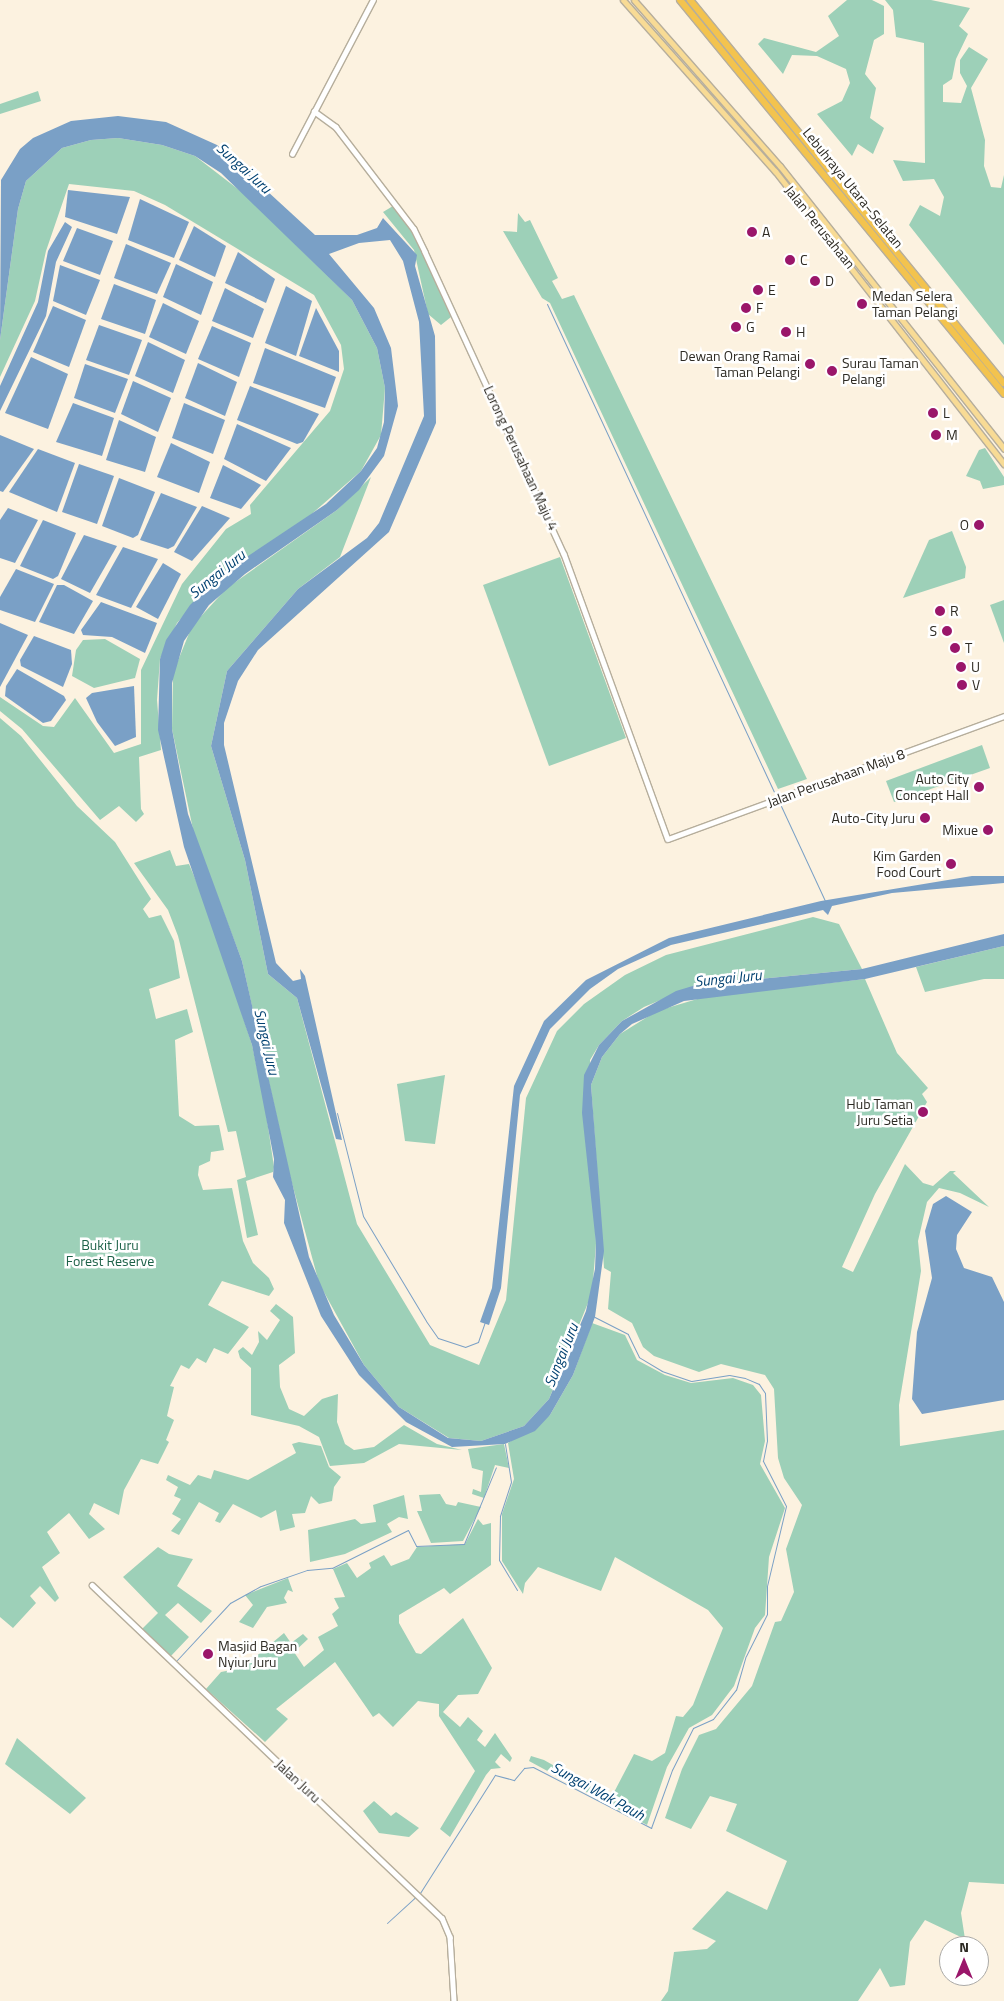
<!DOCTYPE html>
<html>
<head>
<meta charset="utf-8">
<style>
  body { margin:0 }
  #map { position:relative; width:1004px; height:2001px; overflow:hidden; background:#fcf2e0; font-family:"Titillium Web",sans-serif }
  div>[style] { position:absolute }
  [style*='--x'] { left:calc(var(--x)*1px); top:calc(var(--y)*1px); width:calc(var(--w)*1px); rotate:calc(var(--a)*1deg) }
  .green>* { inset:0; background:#9dd0b8 }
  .water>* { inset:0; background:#7aa0c6 }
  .stream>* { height:1px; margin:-0.5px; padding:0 0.5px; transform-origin:0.5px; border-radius:0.5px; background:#7aa0c6 }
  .roads { filter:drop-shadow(1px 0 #b6ae9c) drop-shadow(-1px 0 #b6ae9c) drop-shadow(0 1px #b6ae9c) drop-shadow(0 -1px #b6ae9c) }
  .minor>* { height:4.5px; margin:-2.25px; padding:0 2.25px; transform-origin:2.25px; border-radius:2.25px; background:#fff }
  .major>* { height:5px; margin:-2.5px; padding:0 2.5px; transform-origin:2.5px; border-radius:2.5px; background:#f8db95 }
  .highway>* { height:6px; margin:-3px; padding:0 3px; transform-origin:3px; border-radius:3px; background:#f3c34e }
  .dots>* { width:14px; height:14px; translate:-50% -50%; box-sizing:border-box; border:2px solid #fff; border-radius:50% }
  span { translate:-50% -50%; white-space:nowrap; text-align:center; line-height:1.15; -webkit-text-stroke:5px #fff; paint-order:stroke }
  .street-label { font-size:14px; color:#2d2a23 }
  .poi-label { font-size:14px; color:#2d2a23 }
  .left { translate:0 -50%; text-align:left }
  .right { translate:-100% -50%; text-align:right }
  .park-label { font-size:14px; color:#1e6249 }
  .water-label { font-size:15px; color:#014070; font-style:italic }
  .north { position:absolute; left:939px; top:1936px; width:50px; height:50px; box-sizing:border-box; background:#fff; border:1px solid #abaaa7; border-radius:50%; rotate:0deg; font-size:14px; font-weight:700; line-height:20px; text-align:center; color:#2d2a23 }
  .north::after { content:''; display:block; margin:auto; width:18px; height:22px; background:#9a166a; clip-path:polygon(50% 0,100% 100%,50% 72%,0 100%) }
</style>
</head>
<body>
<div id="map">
  <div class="green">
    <i style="clip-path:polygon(847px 0,872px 0,884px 6px,884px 34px,874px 40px,865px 74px,876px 88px,870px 118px,884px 128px,873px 154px,858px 144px,852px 156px,817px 114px,842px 101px,850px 83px,846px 69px,817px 56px,792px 55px,783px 74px,758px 44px,764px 38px,816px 52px,839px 36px,828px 16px)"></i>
    <i style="clip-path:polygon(885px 0,931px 0,970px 8px,959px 26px,968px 34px,956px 59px,952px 79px,943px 85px,943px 102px,961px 103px,967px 86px,960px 73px,960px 60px,969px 47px,988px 59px,971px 88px,985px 140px,984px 166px,991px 187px,1001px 188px,1004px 175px,1004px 345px,909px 225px,920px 205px,940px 216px,944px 197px,934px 179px,903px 181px,893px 160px,925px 163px,924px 43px,896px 37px,893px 10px)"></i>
    <i style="clip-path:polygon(38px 91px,41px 101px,0 114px,0 104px)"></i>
    <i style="clip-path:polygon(118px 138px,162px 145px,195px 156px,243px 193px,352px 300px,377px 348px,385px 388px,381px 435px,361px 471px,299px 525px,221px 574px,177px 623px,160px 659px,157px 700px,161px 750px,139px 757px,141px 809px,144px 814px,136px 822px,119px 806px,100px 820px,22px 729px,0 711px,0 697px,43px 726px,54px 727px,75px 698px,114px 753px,141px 744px,141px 670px,182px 584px,226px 529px,251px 514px,250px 505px,330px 411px,344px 369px,341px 345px,314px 295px,165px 205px,134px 191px,69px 184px,46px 251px,35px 301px,0 377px,0 340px,18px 209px,26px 181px,62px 148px,91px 140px)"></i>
    <i style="clip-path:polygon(393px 206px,413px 233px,451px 317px,441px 325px,428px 314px,414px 250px,383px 212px)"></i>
    <i style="clip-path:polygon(518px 213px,525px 222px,530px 220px,558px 278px,552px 281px,562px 299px,574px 295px,807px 779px,778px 789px,550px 303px,542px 298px,503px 231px,517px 232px)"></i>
    <i style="clip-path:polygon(985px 448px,1004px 477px,1004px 485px,983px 489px,980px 481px,966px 476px,979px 450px)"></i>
    <i style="clip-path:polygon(371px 477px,340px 557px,298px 589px,227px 671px,211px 746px,245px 860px,268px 974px,297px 998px,357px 1224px,430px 1345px,479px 1365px,506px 1300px,526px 1098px,557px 1031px,584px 1004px,625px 975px,666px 955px,813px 917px,839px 924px,862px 969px,696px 985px,644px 1007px,622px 1021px,599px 1045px,590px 1060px,596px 1244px,592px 1293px,549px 1399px,524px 1426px,481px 1441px,449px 1438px,399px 1407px,364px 1365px,319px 1283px,289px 1172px,242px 961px,194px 834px,172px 729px,173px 673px,192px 626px,227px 588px,337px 510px)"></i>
    <i style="clip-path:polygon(952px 531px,966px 567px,965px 578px,903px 598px,929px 540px)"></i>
    <i style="clip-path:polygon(560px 557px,626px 738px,549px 766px,483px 585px)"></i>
    <i style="clip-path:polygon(1004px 600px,1004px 643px,990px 605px)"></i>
    <i style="clip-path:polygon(105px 639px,140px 659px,135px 678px,94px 688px,72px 676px,76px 650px,83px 640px)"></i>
    <i style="clip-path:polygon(0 718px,21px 736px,77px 806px,115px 842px,151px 899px,143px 909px,149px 918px,161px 915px,174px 941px,180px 978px,149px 989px,156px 1019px,187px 1009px,193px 1032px,175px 1040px,179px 1116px,195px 1126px,219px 1125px,224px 1150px,211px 1152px,210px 1161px,199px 1166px,198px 1175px,203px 1190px,232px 1188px,243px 1241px,253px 1263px,269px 1278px,274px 1289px,269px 1296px,222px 1281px,208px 1305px,249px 1327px,228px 1354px,214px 1348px,206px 1363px,197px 1358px,189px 1369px,181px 1365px,170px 1386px,174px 1387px,167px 1416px,174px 1420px,166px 1440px,169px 1442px,158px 1464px,141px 1459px,124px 1490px,119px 1515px,94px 1503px,89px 1514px,105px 1529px,89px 1539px,69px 1513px,47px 1532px,60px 1553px,42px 1567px,59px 1598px,55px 1602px,40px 1586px,30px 1596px,36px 1603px,13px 1628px,0 1617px)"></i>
    <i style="clip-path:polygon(982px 745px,990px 768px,894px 802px,886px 781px)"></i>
    <i style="clip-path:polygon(170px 850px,176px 866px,189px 864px,210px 914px,252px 1045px,264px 1100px,274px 1167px,273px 1172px,246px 1181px,258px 1235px,247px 1238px,237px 1180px,246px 1177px,236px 1131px,228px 1132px,178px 936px,168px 910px,134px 863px)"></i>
    <i style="clip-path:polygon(1004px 946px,1004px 979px,984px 979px,925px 992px,916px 967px)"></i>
    <i style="clip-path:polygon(865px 979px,897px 1053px,928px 1088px,922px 1094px,927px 1102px,875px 1194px,842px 1267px,853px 1272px,905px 1164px,923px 1183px,933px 1186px,950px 1171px,956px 1171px,953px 1173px,989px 1207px,960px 1193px,939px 1188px,927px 1202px,918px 1241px,921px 1271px,899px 1405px,900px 1446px,1004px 1430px,1004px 1884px,969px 1882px,961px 1913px,965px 1939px,925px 1920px,910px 1942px,905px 1985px,890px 1987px,880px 1968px,858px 2001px,661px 2001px,668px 1991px,674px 1952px,707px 1949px,716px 1941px,692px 1929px,727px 1891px,767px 1910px,787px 1861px,726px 1831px,737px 1804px,710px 1796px,691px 1829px,665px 1818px,682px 1769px,699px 1735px,716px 1729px,752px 1686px,775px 1622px,781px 1621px,794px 1592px,786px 1549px,802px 1505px,784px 1478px,778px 1458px,774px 1389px,765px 1375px,721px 1364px,699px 1372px,654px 1356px,643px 1347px,632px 1323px,608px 1309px,611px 1272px,604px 1268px,591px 1085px,602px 1057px,620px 1034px,657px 1011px,704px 997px)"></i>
    <i style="clip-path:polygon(445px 1075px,435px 1144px,405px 1141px,397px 1084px)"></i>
    <i style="clip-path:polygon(276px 1304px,293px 1317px,295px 1353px,279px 1365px,280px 1387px,289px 1409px,304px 1416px,322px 1399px,338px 1394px,337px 1422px,345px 1444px,354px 1450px,374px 1447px,404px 1425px,437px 1444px,462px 1450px,399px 1444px,364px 1463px,330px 1466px,319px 1437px,299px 1426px,251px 1415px,251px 1368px,240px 1358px,238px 1351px,243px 1347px,252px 1355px,259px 1342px,258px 1331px,267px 1340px,280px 1320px,270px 1311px)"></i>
    <i style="clip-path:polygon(592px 1323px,625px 1335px,637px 1360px,665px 1375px,691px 1383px,733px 1378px,753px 1385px,761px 1395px,765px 1441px,760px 1464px,785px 1508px,769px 1557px,765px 1615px,755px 1628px,734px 1686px,712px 1715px,689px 1728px,667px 1767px,647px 1825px,529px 1761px,531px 1756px,544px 1760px,611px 1798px,634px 1754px,652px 1761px,665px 1753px,676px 1716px,683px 1717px,693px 1705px,723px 1628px,708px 1610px,615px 1557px,601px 1591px,538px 1567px,525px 1583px,523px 1594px,502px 1561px,502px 1514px,514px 1479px,508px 1443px,550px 1415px,573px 1375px)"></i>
    <i style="clip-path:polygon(299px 1442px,321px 1446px,329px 1467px,341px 1477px,334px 1487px,332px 1501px,319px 1504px,311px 1496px,305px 1513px,292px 1514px,295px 1527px,280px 1531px,276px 1510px,261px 1518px,233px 1504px,220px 1523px,215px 1521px,219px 1513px,199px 1502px,179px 1535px,171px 1531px,181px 1519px,172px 1514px,181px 1499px,174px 1496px,178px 1487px,166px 1480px,168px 1475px,190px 1485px,198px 1475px,211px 1479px,214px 1470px,248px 1480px,296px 1453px,292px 1444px)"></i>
    <i style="clip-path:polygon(504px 1444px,509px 1468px,495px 1465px,484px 1498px,472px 1494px,473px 1489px,481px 1492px,483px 1471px,472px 1468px,468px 1449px)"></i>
    <i style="clip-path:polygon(440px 1494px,446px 1504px,456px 1506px,458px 1502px,481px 1507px,463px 1541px,431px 1543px,417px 1511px,422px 1511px,419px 1495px)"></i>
    <i style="clip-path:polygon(404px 1495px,408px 1519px,399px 1517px,387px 1524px,392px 1532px,345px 1554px,310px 1562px,308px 1530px,355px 1519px,361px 1524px,376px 1522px,373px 1505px)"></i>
    <i style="clip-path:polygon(478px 1519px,483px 1525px,491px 1523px,491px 1565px,450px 1594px,444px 1588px,399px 1615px,399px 1623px,416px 1653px,421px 1654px,463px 1618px,492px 1668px,478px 1694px,458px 1695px,443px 1712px,460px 1727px,468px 1717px,483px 1731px,477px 1740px,485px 1747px,495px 1733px,512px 1758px,510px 1762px,501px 1754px,495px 1762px,501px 1768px,491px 1769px,486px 1775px,450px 1837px,440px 1829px,475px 1771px,439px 1716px,439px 1704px,418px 1701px,393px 1727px,379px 1713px,373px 1717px,335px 1662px,276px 1709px,288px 1719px,265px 1742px,206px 1689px,221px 1672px,242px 1668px,284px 1633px,291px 1643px,303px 1634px,308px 1639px,294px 1652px,304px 1667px,324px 1650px,318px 1637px,338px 1626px,332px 1614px,339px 1608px,334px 1598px,345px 1597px,333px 1569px,347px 1563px,357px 1578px,371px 1568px,369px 1563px,384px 1555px,391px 1566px,409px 1559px,417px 1547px,465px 1544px)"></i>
    <i style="clip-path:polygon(158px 1547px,169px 1554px,193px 1559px,177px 1586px,212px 1611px,201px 1623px,178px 1603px,165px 1615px,189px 1637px,170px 1657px,142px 1629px,158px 1613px,123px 1577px)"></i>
    <i style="clip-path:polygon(288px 1578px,293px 1592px,288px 1590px,284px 1598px,287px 1603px,267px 1607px,253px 1628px,239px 1622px,253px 1605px,245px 1595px)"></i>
    <i style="clip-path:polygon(17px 1738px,86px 1798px,70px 1814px,5px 1764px)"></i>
    <i style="clip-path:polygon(374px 1801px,391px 1816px,396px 1812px,419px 1828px,409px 1837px,379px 1833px,363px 1811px)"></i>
  </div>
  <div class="water">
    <i style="clip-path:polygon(118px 116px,166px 122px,217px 145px,315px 235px,357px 235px,377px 228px,383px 218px,417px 255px,415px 266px,435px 336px,436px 423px,389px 532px,258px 650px,238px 681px,224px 723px,224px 745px,276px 963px,293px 981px,301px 979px,300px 969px,305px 976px,342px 1140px,336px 1139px,297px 998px,268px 974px,245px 860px,211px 746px,227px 671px,298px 589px,367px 538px,379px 523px,424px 416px,419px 322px,403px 261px,390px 240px,359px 243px,329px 254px,374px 308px,391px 348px,398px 406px,384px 456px,359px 490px,337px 510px,245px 574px,209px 605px,184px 641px,172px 683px,172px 729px,188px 814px,242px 961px,309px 1257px,334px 1315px,364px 1365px,399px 1407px,448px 1438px,481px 1441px,524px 1426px,549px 1399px,586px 1311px,595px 1269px,596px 1244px,582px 1113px,584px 1075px,599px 1045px,622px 1021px,676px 991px,696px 985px,862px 969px,1004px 934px,1004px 946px,865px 979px,684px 1001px,632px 1024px,620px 1034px,602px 1057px,591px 1085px,604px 1251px,595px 1317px,573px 1375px,550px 1415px,535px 1431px,505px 1444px,452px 1447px,406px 1422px,359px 1375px,321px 1316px,284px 1223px,285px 1200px,273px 1177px,274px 1159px,252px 1045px,184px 847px,158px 730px,160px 659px,166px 640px,190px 605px,221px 574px,326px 504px,361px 471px,377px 448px,384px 422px,385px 388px,377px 348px,352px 300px,221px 173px,195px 156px,162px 145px,118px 138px,91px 140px,62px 148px,26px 181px,18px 209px,0 340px,1px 180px,20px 149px,33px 138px,71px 121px)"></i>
    <i style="clip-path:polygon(68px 190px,130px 197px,117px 234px,65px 217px)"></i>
    <i style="clip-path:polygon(140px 199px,189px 222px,174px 258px,128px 240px)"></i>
    <i style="clip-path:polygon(65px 222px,72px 227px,56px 262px,46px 316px,0 411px,0 386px,38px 302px,48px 251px)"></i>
    <i style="clip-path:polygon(194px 226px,226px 246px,215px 277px,179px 260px)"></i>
    <i style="clip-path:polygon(77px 228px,113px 241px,100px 275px,63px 261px)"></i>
    <i style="clip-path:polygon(126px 244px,171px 263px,157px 294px,114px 278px)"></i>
    <i style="clip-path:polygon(238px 252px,275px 279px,266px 303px,225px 283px)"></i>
    <i style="clip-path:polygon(176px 264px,213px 282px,201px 315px,163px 297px)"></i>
    <i style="clip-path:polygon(60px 265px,100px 280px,86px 315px,53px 301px)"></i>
    <i style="clip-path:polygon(114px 284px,156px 300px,145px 334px,101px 319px)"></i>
    <i style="clip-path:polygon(286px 286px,312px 301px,296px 356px,265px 343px)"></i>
    <i style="clip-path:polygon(225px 288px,264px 309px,253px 338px,212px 321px)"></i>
    <i style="clip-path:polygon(163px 303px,199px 321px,186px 354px,149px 337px)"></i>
    <i style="clip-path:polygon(53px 306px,86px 320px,69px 367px,33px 352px)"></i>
    <i style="clip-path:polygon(316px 308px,339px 351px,339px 372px,299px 356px)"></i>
    <i style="clip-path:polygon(99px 325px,142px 340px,129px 375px,86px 360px)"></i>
    <i style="clip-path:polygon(212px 326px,251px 343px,239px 377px,198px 359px)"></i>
    <i style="clip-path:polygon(148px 342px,185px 360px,173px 393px,135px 376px)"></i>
    <i style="clip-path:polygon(265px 348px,336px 377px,325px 408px,253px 383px)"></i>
    <i style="clip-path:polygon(31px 357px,68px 374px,48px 429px,5px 413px)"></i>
    <i style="clip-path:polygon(198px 363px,237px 382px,225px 416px,185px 398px)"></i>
    <i style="clip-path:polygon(85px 364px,128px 379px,115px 413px,74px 398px)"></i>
    <i style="clip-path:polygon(133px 381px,171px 398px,158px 432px,121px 414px)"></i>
    <i style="clip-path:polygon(250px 386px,319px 414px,303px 442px,297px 444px,237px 420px)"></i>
    <i style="clip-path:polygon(73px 403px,114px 418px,102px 456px,56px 442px)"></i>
    <i style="clip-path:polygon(184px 403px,225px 420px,213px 454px,172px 438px)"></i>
    <i style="clip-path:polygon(119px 420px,156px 437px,145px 472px,106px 460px)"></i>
    <i style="clip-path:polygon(237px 424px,291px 448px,266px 481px,224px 459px)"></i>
    <i style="clip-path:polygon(0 435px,34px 449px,3px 492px,0 491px)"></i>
    <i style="clip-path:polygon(171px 443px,210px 462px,199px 493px,157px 477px)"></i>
    <i style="clip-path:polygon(38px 449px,75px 463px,57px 512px,9px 492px)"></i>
    <i style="clip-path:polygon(79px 464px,114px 476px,97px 524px,62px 512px)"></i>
    <i style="clip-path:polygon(223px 465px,261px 485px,241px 509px,210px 498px)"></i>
    <i style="clip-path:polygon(119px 478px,155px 492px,138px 535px,133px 538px,102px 526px)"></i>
    <i style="clip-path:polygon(161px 493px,197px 507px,174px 546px,168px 549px,140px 540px)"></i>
    <i style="clip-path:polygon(202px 506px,230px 518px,192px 561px,174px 552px)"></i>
    <i style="clip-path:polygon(8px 508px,38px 520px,15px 563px,0 558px,0 520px)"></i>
    <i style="clip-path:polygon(43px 520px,76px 533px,58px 576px,53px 579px,20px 566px)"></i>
    <i style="clip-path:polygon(84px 535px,117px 546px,90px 593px,61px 579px)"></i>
    <i style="clip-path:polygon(123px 547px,158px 559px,131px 608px,96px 595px)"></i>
    <i style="clip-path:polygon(163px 563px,181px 574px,158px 619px,136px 607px)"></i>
    <i style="clip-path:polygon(16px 569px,54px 584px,35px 622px,0 610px,0 597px)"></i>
    <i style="clip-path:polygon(57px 585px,64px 585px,93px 601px,74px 634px,39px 622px)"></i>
    <i style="clip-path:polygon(101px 602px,157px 623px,145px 653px,112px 637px,83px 635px,81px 630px)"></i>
    <i style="clip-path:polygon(0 623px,28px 635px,0 687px)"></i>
    <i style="clip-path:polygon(34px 636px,71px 650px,72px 664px,63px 687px,21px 666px,20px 660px)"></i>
    <i style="clip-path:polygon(17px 669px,64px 696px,66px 700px,51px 721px,43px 723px,5px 696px,6px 686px)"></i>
    <i style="clip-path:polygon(134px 686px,136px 737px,115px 746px,97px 722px,86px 698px,92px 693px)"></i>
    <i style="clip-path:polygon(972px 876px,1004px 876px,1004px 883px,892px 893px,832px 906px,828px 915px,823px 910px,671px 945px,618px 969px,590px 989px,550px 1029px,520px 1095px,501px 1288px,489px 1325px,480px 1322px,492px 1288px,514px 1086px,544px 1021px,586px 980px,669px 938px,821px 901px)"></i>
    <i style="clip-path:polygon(946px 1196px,972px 1212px,957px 1235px,956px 1249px,964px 1268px,992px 1277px,1004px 1302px,1004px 1400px,922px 1414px,912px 1399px,917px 1332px,932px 1278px,925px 1231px,933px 1204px)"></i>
  </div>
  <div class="stream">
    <i style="--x:547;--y:304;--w:538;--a:65.05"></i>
    <i style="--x:781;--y:806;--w:105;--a:65.1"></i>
    <i style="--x:337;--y:1113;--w:106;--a:75.8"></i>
    <i style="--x:363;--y:1216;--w:122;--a:59"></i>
    <i style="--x:426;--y:1321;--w:21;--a:55"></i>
    <i style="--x:438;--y:1338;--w:28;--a:18"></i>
    <i style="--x:465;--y:1347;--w:14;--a:-21"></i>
    <i style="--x:478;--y:1342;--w:21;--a:-71"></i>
    <i style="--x:505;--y:1444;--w:38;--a:81"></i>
    <i style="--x:511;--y:1482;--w:36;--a:108"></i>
    <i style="--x:500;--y:1516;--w:44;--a:91.3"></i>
    <i style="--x:499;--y:1560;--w:35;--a:59"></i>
    <i style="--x:177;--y:1660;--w:78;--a:-47.1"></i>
    <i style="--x:230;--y:1603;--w:35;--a:-29"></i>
    <i style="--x:261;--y:1586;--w:49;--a:-19.2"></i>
    <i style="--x:307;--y:1570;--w:25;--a:-5"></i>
    <i style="--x:332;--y:1568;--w:85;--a:-26.6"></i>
    <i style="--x:408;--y:1530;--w:18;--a:63"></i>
    <i style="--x:416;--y:1546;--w:48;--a:-2.4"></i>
    <i style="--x:464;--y:1544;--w:83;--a:-67.4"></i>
    <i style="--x:387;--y:1923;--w:45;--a:-42.3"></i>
    <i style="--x:420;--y:1893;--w:140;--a:-57.6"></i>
    <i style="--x:495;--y:1775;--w:20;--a:15"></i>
    <i style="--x:514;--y:1780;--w:16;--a:-50"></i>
    <i style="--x:524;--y:1768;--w:9;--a:-6"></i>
    <i style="--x:533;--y:1767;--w:133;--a:27.3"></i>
    <i style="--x:651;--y:1828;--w:62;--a:-70.1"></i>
    <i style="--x:672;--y:1770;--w:47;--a:-63.4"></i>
    <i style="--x:693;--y:1728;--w:22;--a:-24"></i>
    <i style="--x:713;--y:1719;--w:37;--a:-52"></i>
    <i style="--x:736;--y:1690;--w:35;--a:-74"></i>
    <i style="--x:746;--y:1656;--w:47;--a:-63.4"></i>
    <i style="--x:767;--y:1614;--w:28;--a:-90"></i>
    <i style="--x:767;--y:1586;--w:82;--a:-76.6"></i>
    <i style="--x:786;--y:1506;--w:51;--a:-117.1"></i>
    <i style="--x:763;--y:1461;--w:20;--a:-79"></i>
    <i style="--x:767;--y:1441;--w:48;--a:-92.4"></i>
    <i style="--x:765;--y:1393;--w:11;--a:-124"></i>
    <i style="--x:759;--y:1384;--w:15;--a:-157"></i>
    <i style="--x:745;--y:1378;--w:16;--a:-169"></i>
    <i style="--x:729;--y:1375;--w:38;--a:171"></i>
    <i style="--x:691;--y:1381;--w:31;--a:-161"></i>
    <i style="--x:662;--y:1371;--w:27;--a:-149"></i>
    <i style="--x:639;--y:1357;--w:25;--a:-116"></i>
    <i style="--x:628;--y:1334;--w:38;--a:-153"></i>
  </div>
  <div class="roads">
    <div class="minor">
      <i style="--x:314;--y:111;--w:27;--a:36"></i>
      <i style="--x:336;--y:127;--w:128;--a:52.6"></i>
      <i style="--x:414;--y:229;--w:25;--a:64"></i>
      <i style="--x:425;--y:252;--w:332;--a:65.3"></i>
      <i style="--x:564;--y:554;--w:303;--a:70"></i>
      <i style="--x:668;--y:839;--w:358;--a:-20.1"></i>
      <i style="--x:292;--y:154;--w:174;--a:-62.3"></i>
      <i style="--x:92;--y:1585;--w:483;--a:43.6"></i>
      <i style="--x:442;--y:1918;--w:21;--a:67"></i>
      <i style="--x:450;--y:1937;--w:64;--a:86.4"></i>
    </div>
    <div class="major">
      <i style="--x:623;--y:0;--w:229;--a:48.4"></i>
      <i style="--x:775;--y:171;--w:372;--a:52"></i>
      <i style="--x:634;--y:0;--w:221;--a:48.7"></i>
      <i style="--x:780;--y:166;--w:361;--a:51.6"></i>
    </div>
    <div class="highway">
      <i style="--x:680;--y:0;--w:510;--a:50.57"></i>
      <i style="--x:690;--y:0;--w:495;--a:50.7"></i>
    </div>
  </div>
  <div class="dots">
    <i style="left:752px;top:232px;background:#9a166a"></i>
    <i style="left:790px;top:260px;background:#9a166a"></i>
    <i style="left:815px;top:281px;background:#9a166a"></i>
    <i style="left:758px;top:290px;background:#9a166a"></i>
    <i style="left:862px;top:304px;background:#9a166a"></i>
    <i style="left:746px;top:308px;background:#9a166a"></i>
    <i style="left:736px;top:327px;background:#9a166a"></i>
    <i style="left:786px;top:332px;background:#9a166a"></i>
    <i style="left:810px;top:364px;background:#9a166a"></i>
    <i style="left:832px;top:371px;background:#9a166a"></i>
    <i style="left:933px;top:413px;background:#9a166a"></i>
    <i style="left:936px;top:435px;background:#9a166a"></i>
    <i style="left:979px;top:525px;background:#9a166a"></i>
    <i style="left:940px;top:611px;background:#9a166a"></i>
    <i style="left:947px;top:631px;background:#9a166a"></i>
    <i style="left:955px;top:648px;background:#9a166a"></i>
    <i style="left:961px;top:667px;background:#9a166a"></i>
    <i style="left:962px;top:685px;background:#9a166a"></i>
    <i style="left:979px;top:787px;background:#9a166a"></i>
    <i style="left:925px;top:818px;background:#9a166a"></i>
    <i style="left:988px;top:830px;background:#9a166a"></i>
    <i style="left:951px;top:864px;background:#9a166a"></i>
    <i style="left:923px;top:1112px;background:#9a166a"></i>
    <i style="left:208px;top:1654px;background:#9a166a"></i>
  </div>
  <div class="street-label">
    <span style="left:853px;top:188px;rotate:51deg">Lebuhraya Utara–Selatan</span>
    <span style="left:820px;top:227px;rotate:51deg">Jalan Perusahaan</span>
    <span style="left:521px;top:458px;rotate:65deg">Lorong Perusahaan Maju 4</span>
    <span style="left:836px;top:778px;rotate:-20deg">Jalan Perusahaan Maju 8</span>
    <span style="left:298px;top:1781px;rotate:43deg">Jalan Juru</span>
  </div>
  <div class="poi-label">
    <span class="left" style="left:762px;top:232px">A</span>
    <span class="left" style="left:800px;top:260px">C</span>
    <span class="left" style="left:825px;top:281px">D</span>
    <span class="left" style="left:768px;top:290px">E</span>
    <span class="left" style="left:872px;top:304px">Medan Selera<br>Taman Pelangi</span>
    <span class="left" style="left:756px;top:308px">F</span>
    <span class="left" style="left:746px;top:327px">G</span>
    <span class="left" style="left:796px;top:332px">H</span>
    <span class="right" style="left:800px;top:364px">Dewan Orang Ramai<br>Taman Pelangi</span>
    <span class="left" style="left:842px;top:371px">Surau Taman<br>Pelangi</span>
    <span class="left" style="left:943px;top:413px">L</span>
    <span class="left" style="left:946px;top:435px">M</span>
    <span class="right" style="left:969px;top:525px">O</span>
    <span class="left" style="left:950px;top:611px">R</span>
    <span class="right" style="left:937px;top:631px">S</span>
    <span class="left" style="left:965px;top:648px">T</span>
    <span class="left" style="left:971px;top:667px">U</span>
    <span class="left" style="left:972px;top:685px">V</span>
    <span class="right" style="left:969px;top:787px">Auto City<br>Concept Hall</span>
    <span class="right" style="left:915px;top:818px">Auto-City Juru</span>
    <span class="right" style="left:978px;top:830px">Mixue</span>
    <span class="right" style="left:941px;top:864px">Kim Garden<br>Food Court</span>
    <span class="right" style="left:913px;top:1112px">Hub Taman<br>Juru Setia</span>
    <span class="left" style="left:218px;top:1654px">Masjid Bagan<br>Nyiur Juru</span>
  </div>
  <div class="park-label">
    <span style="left:110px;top:1253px">Bukit Juru<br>Forest Reserve</span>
  </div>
  <div class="water-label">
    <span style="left:244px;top:168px;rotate:42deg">Sungai Juru</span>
    <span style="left:217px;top:574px;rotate:-39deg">Sungai Juru</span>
    <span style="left:728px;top:978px;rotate:-6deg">Sungai Juru</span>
    <span style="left:267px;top:1042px;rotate:77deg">Sungai Juru</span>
    <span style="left:561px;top:1355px;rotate:-68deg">Sungai Juru</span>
    <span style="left:598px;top:1791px;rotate:29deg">Sungai Wak Pauh</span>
  </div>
  <div class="north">N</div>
</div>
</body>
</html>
